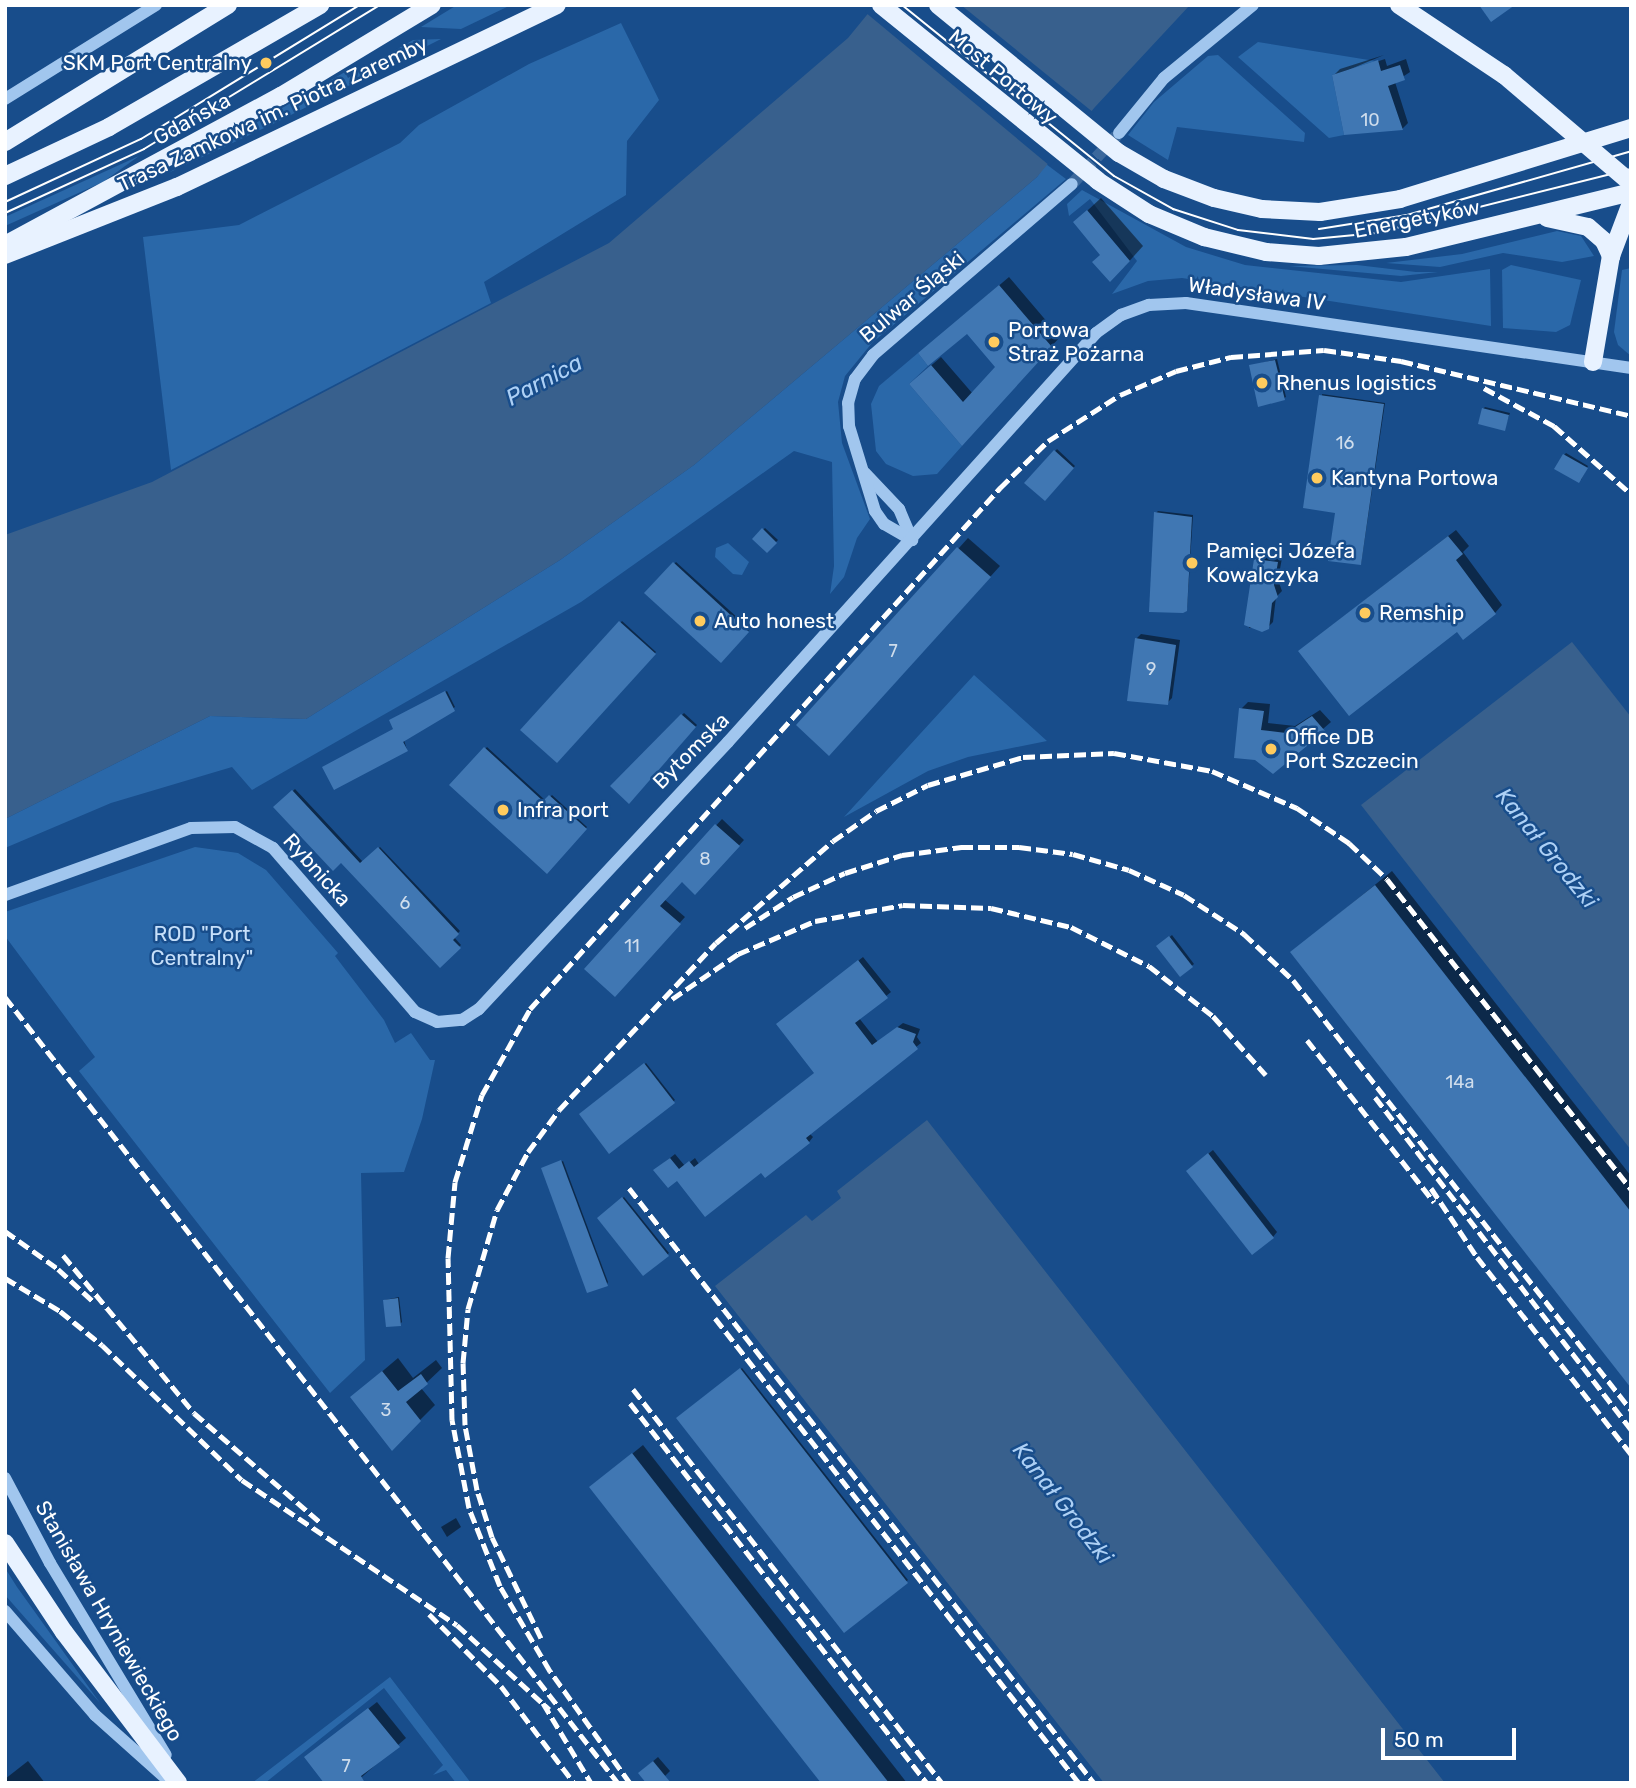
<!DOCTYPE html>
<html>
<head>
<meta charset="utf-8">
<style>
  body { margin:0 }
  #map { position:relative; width:1636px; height:1788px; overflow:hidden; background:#184d8b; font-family:Rubik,sans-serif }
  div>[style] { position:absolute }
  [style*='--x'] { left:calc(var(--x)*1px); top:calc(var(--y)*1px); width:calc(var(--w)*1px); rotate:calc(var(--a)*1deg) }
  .green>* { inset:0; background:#2a68a9 }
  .water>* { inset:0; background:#38608d }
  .pier>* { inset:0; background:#184d8b }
  .shadow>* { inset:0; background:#0007 }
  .building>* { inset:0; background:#4077b3 }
  .minor-tunnel>* { height:12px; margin-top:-6px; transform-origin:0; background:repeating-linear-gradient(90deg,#3b689c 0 12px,transparent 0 18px) }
  .minor>* { height:12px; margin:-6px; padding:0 6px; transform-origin:6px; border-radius:6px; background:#a1c6ee }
  .major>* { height:18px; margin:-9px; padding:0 9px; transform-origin:9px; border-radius:9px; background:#e8f2ff }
  .tram>* { height:2px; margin:-1px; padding:0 1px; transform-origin:1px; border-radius:1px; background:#fff }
  .rail>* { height:5px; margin-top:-2.5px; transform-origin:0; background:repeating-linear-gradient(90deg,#fff 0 12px,transparent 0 17px) }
  .major-bridge>* { height:18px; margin:-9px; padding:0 9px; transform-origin:9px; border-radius:9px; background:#e8f2ff }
  .dots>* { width:19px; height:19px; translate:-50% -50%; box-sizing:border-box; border:4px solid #184d8b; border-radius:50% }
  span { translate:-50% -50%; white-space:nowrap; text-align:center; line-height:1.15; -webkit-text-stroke:5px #184d8b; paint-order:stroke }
  .number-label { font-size:18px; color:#cfddec }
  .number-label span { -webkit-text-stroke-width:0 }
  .poi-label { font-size:21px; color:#fff }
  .right { translate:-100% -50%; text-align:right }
  .left { translate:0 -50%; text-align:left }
  .street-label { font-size:21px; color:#fff }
  .park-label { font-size:21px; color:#c7e0fa }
  .water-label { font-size:23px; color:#add0f5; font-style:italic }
  .frame { position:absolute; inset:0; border:7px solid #fff; pointer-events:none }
  .scale { position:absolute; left:1381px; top:1728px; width:135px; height:32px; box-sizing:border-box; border:4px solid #fff; border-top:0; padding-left:9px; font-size:21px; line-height:24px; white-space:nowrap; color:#fff; -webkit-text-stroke:5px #184d8b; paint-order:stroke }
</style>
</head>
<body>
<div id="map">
  <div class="green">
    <i style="clip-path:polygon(457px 5px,511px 5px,461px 29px,421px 27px)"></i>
    <i style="clip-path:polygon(621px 23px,659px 100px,627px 141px,626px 195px,484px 282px,491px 303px,171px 470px,143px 237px,239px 225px,400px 143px,419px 125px,529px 64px)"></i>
    <i style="clip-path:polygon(441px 39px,275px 123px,168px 173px,345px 72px,348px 78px,413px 40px)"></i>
    <i style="clip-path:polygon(1258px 42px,1375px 61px,1332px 75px,1344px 135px,1329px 138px,1238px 57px)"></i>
    <i style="clip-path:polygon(1218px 55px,1305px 133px,1304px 142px,1177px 127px,1168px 160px,1128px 135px,1154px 102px,1208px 56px)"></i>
    <i style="clip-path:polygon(139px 156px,103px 182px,5px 226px,5px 217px)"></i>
    <i style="clip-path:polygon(1046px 164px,1066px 179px,872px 343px,845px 376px,838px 402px,842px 443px,870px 519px,857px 538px,844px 577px,830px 594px,834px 566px,832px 462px,794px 451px,581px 602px,252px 790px,232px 767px,111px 803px,5px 848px,5px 819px,210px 716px,306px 719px,560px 560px,694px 465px,1037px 177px)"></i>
    <i style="clip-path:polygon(1082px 190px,1186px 247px,1245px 265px,1401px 282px,1490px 269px,1491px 326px,1182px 278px,1148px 281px,1112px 294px,1137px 261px,1090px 199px,1069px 216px,1067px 204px)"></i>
    <i style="clip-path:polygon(1557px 231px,1581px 236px,1594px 256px,1562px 262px,1503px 253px,1440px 267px,1386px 263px,1462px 254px)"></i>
    <i style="clip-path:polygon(1357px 265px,1416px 272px,1438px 272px,1401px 276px,1289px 266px)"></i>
    <i style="clip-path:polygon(1511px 265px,1581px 280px,1570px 325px,1556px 332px,1503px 328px,1502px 270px)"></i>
    <i style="clip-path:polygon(1631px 268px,1631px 356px,1618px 345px,1614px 332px,1622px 270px)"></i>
    <i style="clip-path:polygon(918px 353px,928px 366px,909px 384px,962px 446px,937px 474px,913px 476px,886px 464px,876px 451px,871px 404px,879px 386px)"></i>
    <i style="clip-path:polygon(728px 543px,749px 562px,742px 575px,733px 574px,715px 557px,716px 548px)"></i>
    <i style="clip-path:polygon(974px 675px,1047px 741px,968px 757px,928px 771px,844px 817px)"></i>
    <i style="clip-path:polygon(195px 847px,238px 853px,266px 870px,338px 953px,335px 956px,384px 1020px,395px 1043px,411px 1033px,430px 1060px,435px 1060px,422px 1119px,404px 1172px,361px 1173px,365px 1360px,330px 1393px,79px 1071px,95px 1057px,5px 936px,5px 912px)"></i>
    <i style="clip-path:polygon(5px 1568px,17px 1587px,100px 1703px,5px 1595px)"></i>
    <i style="clip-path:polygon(390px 1677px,471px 1783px,456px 1783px,446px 1770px,433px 1775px,443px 1765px,384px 1688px,265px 1783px,252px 1783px)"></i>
  </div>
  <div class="water">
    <i style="clip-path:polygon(875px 5px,1190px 5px,1095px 107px,1037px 177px,694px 465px,560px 560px,306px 719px,210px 716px,5px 819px,5px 535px,152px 482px,609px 243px,848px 38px)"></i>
    <i style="clip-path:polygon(1572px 642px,1631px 717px,1631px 1150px,1361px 805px)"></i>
    <i style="clip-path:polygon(927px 1120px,1445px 1783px,1104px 1783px,715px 1286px,806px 1215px,812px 1221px,841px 1198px,837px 1191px)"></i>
  </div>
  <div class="pier">
    <i style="clip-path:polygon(871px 5px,961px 5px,1094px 113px,1050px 166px,865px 12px)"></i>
  </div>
  <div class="shadow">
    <i style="clip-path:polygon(1384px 55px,1339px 74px,1385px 59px,1387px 66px,1406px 59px,1410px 72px,1395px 82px,1408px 123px,1402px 129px,1334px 75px,1340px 69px)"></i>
    <i style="clip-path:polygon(1101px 198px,1143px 246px,1124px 267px,1075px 222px)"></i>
    <i style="clip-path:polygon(1009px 277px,1060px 337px,971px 434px,920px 375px,941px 357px,973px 394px,997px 367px,967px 331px,929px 345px)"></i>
    <i style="clip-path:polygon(1277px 359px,1286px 397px,1284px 398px,1251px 366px)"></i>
    <i style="clip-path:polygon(1322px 394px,1385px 403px,1361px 564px,1337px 512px)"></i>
    <i style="clip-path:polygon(1485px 407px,1510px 413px,1504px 429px,1483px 409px)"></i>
    <i style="clip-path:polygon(1057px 449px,1075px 466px,1045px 499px,1027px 483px)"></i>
    <i style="clip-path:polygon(1566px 453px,1588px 466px,1581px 480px,1564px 455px)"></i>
    <i style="clip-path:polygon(1158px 511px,1193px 515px,1187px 609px,1156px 513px)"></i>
    <i style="clip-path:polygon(765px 528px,778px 540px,767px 551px,754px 538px)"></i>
    <i style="clip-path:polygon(1456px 530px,1469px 546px,1463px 552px,1502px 605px,1495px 613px,1457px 630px,1308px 644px)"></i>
    <i style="clip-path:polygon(968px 538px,1000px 566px,839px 743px,798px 725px)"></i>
    <i style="clip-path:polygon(1260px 555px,1282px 558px,1278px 580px,1282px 591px,1276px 597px,1273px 622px,1268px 627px,1249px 628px,1255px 560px)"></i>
    <i style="clip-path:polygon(676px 562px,750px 629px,721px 661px,647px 593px)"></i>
    <i style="clip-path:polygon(622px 621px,656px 652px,557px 761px,523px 730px)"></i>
    <i style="clip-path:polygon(1141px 634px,1180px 640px,1172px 698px,1167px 703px,1137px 638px)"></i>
    <i style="clip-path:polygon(447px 691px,455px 707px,404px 740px,407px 750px,393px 719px)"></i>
    <i style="clip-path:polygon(1248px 702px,1270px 704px,1268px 723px,1295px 726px,1320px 710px,1331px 722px,1273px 772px,1241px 709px)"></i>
    <i style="clip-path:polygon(684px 713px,697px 725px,629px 801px,612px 786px)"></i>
    <i style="clip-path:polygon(487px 747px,546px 801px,552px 795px,587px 827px,547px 871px,452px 785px)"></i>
    <i style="clip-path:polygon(295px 789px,363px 862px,380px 847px,460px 931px,454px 937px,461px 945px,440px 965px,342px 860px,276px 807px)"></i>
    <i style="clip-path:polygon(722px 819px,744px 840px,695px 893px,682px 880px,664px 899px,685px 917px,620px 989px,586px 969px)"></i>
    <i style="clip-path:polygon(1392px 871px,1631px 1176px,1631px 1385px,1292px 952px)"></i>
    <i style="clip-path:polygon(1172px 935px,1194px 964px,1181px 974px,1159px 946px)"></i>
    <i style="clip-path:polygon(863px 957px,891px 992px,859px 1018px,878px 1042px,903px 1023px,920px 1029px,917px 1037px,921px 1043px,809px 1133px,813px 1137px,809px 1142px,678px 1179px,660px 1166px,675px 1154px,685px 1166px,695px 1158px,699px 1164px,816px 1072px,783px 1020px)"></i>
    <i style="clip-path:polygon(646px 1063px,675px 1100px,610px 1151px,581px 1115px)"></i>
    <i style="clip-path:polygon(1213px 1150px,1277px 1232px,1273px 1237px,1193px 1166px)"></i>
    <i style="clip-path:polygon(563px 1161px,608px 1282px,607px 1284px,543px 1169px)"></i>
    <i style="clip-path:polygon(624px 1197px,669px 1253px,643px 1274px,599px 1218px)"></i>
    <i style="clip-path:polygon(399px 1297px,402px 1322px,400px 1324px,385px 1300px)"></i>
    <i style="clip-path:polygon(398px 1358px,413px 1378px,436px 1360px,442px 1368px,421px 1388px,435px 1405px,392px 1448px,352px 1397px)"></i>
    <i style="clip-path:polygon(742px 1368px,908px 1580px,845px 1630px,679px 1419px)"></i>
    <i style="clip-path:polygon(643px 1445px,907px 1783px,823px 1783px,591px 1487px)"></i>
    <i style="clip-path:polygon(456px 1518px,461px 1527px,447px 1537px,441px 1527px)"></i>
    <i style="clip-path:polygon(377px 1702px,406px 1738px,355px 1783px,306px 1757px)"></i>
    <i style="clip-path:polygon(658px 1757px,670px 1771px,665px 1776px,645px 1768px)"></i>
    <i style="clip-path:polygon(28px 1761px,45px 1783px,5px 1783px,5px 1779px)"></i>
  </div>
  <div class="building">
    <i style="clip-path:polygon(1479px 5px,1515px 5px,1491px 22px)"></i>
    <i style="clip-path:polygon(1378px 60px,1381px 71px,1400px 65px,1405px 80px,1388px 86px,1403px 130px,1344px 135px,1332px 75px)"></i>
    <i style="clip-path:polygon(1087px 210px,1130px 261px,1110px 282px,1092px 262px,1100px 255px,1073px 222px)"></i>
    <i style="clip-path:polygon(999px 285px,1052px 347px,962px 446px,909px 384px,931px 365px,963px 402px,995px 367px,967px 334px,928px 366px,918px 353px)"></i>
    <i style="clip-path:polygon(1275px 360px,1285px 400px,1258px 407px,1249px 365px)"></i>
    <i style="clip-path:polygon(1319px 395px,1384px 404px,1361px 565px,1328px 561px,1335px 513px,1303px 508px)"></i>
    <i style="clip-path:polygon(1482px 408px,1509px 415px,1505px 431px,1478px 424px)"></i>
    <i style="clip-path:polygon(1054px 450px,1074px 468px,1045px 501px,1024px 483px)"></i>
    <i style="clip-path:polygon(1563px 454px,1588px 468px,1579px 483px,1554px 469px)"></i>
    <i style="clip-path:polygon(1154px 512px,1192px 517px,1187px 611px,1183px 613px,1149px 612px)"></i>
    <i style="clip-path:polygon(762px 528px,777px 543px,767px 553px,752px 539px)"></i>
    <i style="clip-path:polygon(1448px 536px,1463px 554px,1456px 560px,1496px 614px,1463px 640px,1457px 632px,1349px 716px,1298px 651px)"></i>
    <i style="clip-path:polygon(957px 547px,991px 577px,829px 756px,796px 725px)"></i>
    <i style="clip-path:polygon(1254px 559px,1278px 562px,1274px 585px,1278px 597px,1272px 603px,1269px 629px,1262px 632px,1244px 625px)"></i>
    <i style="clip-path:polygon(673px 562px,749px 632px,721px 663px,644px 593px)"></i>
    <i style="clip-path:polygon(619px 621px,656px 654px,557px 763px,520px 730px)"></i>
    <i style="clip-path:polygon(1135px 638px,1176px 645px,1168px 705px,1127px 701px)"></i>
    <i style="clip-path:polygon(445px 691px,455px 711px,403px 742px,408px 751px,334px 790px,322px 767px,393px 729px,389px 720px)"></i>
    <i style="clip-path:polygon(1239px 708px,1264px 711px,1261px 730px,1286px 733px,1312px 716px,1325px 731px,1273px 774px,1255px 760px,1234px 758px)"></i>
    <i style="clip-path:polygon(681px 714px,696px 727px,629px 804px,610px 786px)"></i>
    <i style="clip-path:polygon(484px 747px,543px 801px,549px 795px,587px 829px,547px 874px,449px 785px)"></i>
    <i style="clip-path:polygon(292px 790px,360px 863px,378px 847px,459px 934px,453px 940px,461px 948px,440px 968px,341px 863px,333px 871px,273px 807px)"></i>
    <i style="clip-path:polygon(715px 824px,740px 846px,695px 895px,682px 882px,660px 906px,681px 924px,615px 997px,584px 969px)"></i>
    <i style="clip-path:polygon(1375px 885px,1631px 1212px,1631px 1388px,1290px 952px)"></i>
    <i style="clip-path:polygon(1169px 936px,1193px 967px,1180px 977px,1156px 946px)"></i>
    <i style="clip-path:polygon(858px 960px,888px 998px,855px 1023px,872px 1045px,897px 1027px,916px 1034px,913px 1042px,918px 1049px,806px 1138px,810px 1143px,765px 1178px,761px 1173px,705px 1217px,677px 1181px,668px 1188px,653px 1170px,670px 1158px,679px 1169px,689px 1161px,694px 1167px,814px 1073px,776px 1024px)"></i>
    <i style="clip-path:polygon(644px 1063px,675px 1103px,609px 1154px,579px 1114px)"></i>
    <i style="clip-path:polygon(1208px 1153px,1274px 1238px,1252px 1255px,1186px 1171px)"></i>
    <i style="clip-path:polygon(561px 1160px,608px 1286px,587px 1293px,541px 1168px)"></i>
    <i style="clip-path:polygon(622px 1197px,669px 1256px,643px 1276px,597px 1218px)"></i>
    <i style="clip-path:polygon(398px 1298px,401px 1326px,386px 1327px,383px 1300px)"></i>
    <i style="clip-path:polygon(740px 1368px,908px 1583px,844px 1633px,676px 1418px)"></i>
    <i style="clip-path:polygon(382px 1371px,398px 1391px,421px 1374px,428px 1384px,406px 1402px,421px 1421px,392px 1451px,350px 1397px)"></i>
    <i style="clip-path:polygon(632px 1453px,889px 1783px,821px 1783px,589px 1487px)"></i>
    <i style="clip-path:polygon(368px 1708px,400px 1747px,361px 1776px,365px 1783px,324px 1783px,304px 1757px)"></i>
    <i style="clip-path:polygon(653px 1761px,671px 1783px,646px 1783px,638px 1773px)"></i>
  </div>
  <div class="minor-tunnel">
    <i style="--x:1072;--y:184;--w:69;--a:-47.3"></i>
  </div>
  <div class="minor">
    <i style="--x:5;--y:99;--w:178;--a:-31.9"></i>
    <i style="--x:1119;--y:133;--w:71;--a:-50.7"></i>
    <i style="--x:1164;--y:78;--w:115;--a:-39.4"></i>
    <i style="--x:865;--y:473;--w:50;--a:46.6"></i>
    <i style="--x:899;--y:509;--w:34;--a:67"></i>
    <i style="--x:912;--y:540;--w:32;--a:-150"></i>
    <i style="--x:884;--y:524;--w:16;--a:-125"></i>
    <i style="--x:875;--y:511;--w:89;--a:-107"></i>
    <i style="--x:849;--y:426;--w:23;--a:-92"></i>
    <i style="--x:848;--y:403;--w:25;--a:-74"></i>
    <i style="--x:855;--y:379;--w:30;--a:-53"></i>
    <i style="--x:873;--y:355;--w:262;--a:-40.7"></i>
    <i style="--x:5;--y:895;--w:198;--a:-19.8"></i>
    <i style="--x:191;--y:828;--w:44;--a:-1.3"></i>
    <i style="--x:235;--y:827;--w:43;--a:28.9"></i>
    <i style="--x:273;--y:848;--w:217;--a:49.1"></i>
    <i style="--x:415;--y:1012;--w:24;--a:24"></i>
    <i style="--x:437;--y:1022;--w:25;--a:-5"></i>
    <i style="--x:462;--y:1020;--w:20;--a:-33"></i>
    <i style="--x:479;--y:1009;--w:365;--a:-47"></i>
    <i style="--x:728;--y:742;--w:550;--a:-48.02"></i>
    <i style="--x:1096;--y:333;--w:31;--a:-36"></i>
    <i style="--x:1121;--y:315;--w:30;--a:-20"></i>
    <i style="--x:1149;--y:305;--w:37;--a:-3"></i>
    <i style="--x:1186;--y:303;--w:450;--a:8.3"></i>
    <i style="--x:5;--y:1478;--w:96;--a:62.1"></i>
    <i style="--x:50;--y:1563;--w:224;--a:58.9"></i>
    <i style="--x:5;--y:1611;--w:138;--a:49.1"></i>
    <i style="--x:95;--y:1715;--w:101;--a:41.8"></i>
  </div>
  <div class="major">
    <i style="--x:5;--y:142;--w:262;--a:-31.6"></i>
    <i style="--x:1119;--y:153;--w:52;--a:30"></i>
    <i style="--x:1164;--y:179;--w:53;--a:20.8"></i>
    <i style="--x:1214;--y:198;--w:49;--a:12.9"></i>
    <i style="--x:1262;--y:209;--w:58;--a:3"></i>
    <i style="--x:1320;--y:212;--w:81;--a:-9.2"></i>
    <i style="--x:1400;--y:199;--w:242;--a:-17.1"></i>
    <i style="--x:5;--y:176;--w:115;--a:-25.2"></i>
    <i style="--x:109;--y:127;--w:244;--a:-30"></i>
    <i style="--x:1098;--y:181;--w:61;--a:32.9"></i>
    <i style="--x:1149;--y:214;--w:60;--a:22.7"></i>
    <i style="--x:1204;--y:237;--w:64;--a:13.6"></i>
    <i style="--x:1266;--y:252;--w:53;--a:4.3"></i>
    <i style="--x:1319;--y:256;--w:87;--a:-5.9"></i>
    <i style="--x:1406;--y:247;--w:232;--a:-13.7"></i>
    <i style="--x:1547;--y:218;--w:42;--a:12.4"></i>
    <i style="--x:1588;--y:227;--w:21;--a:41"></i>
    <i style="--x:1604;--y:241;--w:17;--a:65"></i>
    <i style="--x:5;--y:245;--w:314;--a:-28.4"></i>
    <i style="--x:281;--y:96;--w:176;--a:-31.1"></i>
    <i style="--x:5;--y:255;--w:185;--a:-21.6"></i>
    <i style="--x:177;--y:187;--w:421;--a:-25.6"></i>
    <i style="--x:1593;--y:362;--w:108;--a:-80.4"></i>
    <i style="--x:1611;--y:256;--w:57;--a:-69.3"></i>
    <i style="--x:5;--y:1543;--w:107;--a:56.5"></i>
    <i style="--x:64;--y:1632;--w:189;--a:52.9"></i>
  </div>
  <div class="tram">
    <i style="--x:902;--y:5;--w:272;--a:38.9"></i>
    <i style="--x:1114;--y:176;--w:68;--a:29.2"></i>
    <i style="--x:1173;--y:209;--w:68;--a:17.9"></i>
    <i style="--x:1238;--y:230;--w:76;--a:6.8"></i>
    <i style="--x:1313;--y:239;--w:63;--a:-5.4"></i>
    <i style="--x:1376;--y:233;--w:263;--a:-14.1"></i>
    <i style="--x:5;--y:202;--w:150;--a:-24.9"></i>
    <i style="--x:141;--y:139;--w:257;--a:-31.5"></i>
    <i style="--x:5;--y:213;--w:153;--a:-24.7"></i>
    <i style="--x:144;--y:149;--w:276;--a:-31.4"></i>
    <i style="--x:1319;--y:229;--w:89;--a:-9"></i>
    <i style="--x:1407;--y:215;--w:233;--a:-15.9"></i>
  </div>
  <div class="rail">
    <i style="--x:1484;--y:388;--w:80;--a:28.5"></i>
    <i style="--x:1554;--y:426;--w:103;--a:41.4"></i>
    <i style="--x:745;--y:928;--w:57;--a:-32.9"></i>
    <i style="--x:793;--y:897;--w:57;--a:-24.8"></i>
    <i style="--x:845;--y:873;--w:60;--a:-17.5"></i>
    <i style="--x:902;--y:855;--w:60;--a:-7.7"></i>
    <i style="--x:961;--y:847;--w:58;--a:0"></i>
    <i style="--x:1019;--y:847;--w:54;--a:7.4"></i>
    <i style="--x:1073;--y:854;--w:58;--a:15.9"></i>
    <i style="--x:1129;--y:870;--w:60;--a:24.4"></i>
    <i style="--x:1184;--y:895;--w:72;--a:33"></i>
    <i style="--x:1244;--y:934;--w:67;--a:43.2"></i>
    <i style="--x:1293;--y:980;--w:547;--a:51.83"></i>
    <i style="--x:5;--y:997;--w:997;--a:52.05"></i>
    <i style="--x:672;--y:999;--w:80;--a:-34.3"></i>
    <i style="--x:738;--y:954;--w:84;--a:-23.2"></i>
    <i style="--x:815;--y:921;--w:89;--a:-10.3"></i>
    <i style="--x:903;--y:905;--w:88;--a:2"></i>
    <i style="--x:991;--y:908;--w:82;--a:13.4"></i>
    <i style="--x:1071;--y:927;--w:87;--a:26.6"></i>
    <i style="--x:1149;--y:966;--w:81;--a:38"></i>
    <i style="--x:1213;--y:1016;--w:79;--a:48.1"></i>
    <i style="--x:1307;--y:1040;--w:206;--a:51.9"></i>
    <i style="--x:1375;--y:1097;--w:420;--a:52.4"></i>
    <i style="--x:629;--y:1188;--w:755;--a:51.99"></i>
    <i style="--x:1431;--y:1188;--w:83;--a:56.3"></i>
    <i style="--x:1477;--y:1257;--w:250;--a:52"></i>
    <i style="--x:5;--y:1231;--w:65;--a:35.6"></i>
    <i style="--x:58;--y:1269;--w:50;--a:42.6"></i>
    <i style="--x:63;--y:1255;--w:205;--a:50.3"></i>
    <i style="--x:194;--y:1413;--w:169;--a:40.9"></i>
    <i style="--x:5;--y:1278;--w:64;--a:31"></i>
    <i style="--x:60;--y:1311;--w:54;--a:39"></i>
    <i style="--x:102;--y:1345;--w:194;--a:44"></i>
    <i style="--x:242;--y:1480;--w:259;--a:34"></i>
    <i style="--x:457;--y:1625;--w:125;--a:42.4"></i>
    <i style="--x:715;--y:1318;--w:591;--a:51.95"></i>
    <i style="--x:633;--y:1389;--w:501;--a:51.89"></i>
    <i style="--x:630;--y:1403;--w:482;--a:52"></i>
    <i style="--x:429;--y:1614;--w:102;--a:45"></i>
    <i style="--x:501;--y:1686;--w:121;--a:53"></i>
    <i style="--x:541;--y:1638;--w:112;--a:-115.9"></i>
    <i style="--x:492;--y:1537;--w:49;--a:-107.7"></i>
    <i style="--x:477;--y:1490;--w:66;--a:-100.5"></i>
    <i style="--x:465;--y:1425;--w:62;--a:-91.8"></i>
    <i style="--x:463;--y:1363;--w:54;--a:-84.7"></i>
    <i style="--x:468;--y:1309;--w:103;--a:-73.7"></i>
    <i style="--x:497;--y:1210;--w:66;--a:-61.9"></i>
    <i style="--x:528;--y:1152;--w:52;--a:-53.6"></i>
    <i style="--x:559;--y:1110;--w:229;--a:-46.8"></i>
    <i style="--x:716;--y:943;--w:155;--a:-41.1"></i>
    <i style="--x:833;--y:841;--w:52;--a:-34.9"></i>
    <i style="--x:876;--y:811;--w:58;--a:-26.6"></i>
    <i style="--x:928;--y:785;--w:99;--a:-16.4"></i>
    <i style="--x:1023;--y:757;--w:91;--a:-2.5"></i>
    <i style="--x:1114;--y:753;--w:100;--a:10.4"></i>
    <i style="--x:1212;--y:771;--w:93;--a:23.5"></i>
    <i style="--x:1297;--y:808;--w:63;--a:33.9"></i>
    <i style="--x:1349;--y:843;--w:52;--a:43.5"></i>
    <i style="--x:1387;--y:879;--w:395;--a:51.8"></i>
    <i style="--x:543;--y:1703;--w:93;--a:59"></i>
    <i style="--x:630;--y:1783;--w:138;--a:-125.5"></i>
    <i style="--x:550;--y:1671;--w:99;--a:-120.5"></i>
    <i style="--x:500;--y:1586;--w:84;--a:-111.7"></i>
    <i style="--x:469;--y:1508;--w:90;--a:-100.9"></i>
    <i style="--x:452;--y:1420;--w:162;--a:-91.4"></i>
    <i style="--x:448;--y:1258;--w:76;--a:-84.7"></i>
    <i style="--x:455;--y:1182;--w:91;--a:-72.8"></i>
    <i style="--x:482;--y:1095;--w:98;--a:-60.8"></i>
    <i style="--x:530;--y:1009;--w:702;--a:-47.95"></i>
    <i style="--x:1000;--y:488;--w:67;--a:-44.4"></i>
    <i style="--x:1048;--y:441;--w:85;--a:-32.6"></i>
    <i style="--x:1120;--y:395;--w:61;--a:-23.2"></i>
    <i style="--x:1176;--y:371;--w:57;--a:-14.3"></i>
    <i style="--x:1231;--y:357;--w:93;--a:-4.3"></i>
    <i style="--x:1324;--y:350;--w:78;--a:8.1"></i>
    <i style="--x:1401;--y:361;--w:236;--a:13.4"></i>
  </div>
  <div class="major-bridge">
    <i style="--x:881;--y:5;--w:279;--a:39"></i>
    <i style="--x:938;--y:5;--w:234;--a:39.3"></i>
    <i style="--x:1399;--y:5;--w:126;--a:33.7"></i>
    <i style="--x:1504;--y:75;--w:167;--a:40.4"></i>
  </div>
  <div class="dots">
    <i style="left:266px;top:63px;background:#ffcb5e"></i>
    <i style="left:994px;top:342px;background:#ffcb5e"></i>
    <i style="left:1262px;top:383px;background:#ffcb5e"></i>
    <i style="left:1317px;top:478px;background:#ffcb5e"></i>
    <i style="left:1192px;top:563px;background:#ffcb5e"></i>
    <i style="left:1365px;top:613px;background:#ffcb5e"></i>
    <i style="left:700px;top:621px;background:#ffcb5e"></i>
    <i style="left:1271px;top:749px;background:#ffcb5e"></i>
    <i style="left:503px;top:810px;background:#ffcb5e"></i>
  </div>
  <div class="number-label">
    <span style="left:1370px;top:120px">10</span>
    <span style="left:1345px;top:443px">16</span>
    <span style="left:893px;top:651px">7</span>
    <span style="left:1151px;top:669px">9</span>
    <span style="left:705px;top:859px">8</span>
    <span style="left:405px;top:903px">6</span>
    <span style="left:632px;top:946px">11</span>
    <span style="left:1460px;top:1082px">14a</span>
    <span style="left:386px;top:1410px">3</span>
    <span style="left:346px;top:1766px">7</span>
  </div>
  <div class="poi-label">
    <span class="right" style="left:252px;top:63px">SKM Port Centralny</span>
    <span class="left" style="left:1008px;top:342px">Portowa<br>Straż Pożarna</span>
    <span class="left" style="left:1276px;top:383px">Rhenus logistics</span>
    <span class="left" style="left:1331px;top:478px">Kantyna Portowa</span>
    <span class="left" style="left:1206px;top:563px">Pamięci Józefa<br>Kowalczyka</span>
    <span class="left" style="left:1379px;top:613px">Remship</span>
    <span class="left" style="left:714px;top:621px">Auto honest</span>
    <span class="left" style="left:1285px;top:749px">Office DB<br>Port Szczecin</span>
    <span class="left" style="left:517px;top:810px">Infra port</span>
  </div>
  <div class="street-label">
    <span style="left:1003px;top:77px;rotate:40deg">Most Portowy</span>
    <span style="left:273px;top:114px;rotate:-25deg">Trasa Zamkowa im. Piotra Zaremby</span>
    <span style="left:192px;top:119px;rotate:-29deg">Gdańska</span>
    <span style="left:1417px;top:219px;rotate:-11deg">Energetyków</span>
    <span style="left:1257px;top:294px;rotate:8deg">Władysława IV</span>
    <span style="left:912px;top:297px;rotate:-40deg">Bulwar Śląski</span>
    <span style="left:691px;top:751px;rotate:-45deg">Bytomska</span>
    <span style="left:317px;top:870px;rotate:48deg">Rybnicka</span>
    <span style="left:109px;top:1621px;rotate:60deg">Stanisława Hryniewieckiego</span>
  </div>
  <div class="park-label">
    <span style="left:202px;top:946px">ROD "Port<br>Centralny"</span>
  </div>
  <div class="water-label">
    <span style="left:544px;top:380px;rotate:-28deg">Parnica</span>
    <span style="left:1547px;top:848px;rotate:51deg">Kanał Grodzki</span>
    <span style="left:1063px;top:1503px;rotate:52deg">Kanał Grodzki</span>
  </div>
  <div class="frame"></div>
  <div class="scale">50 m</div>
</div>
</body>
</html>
